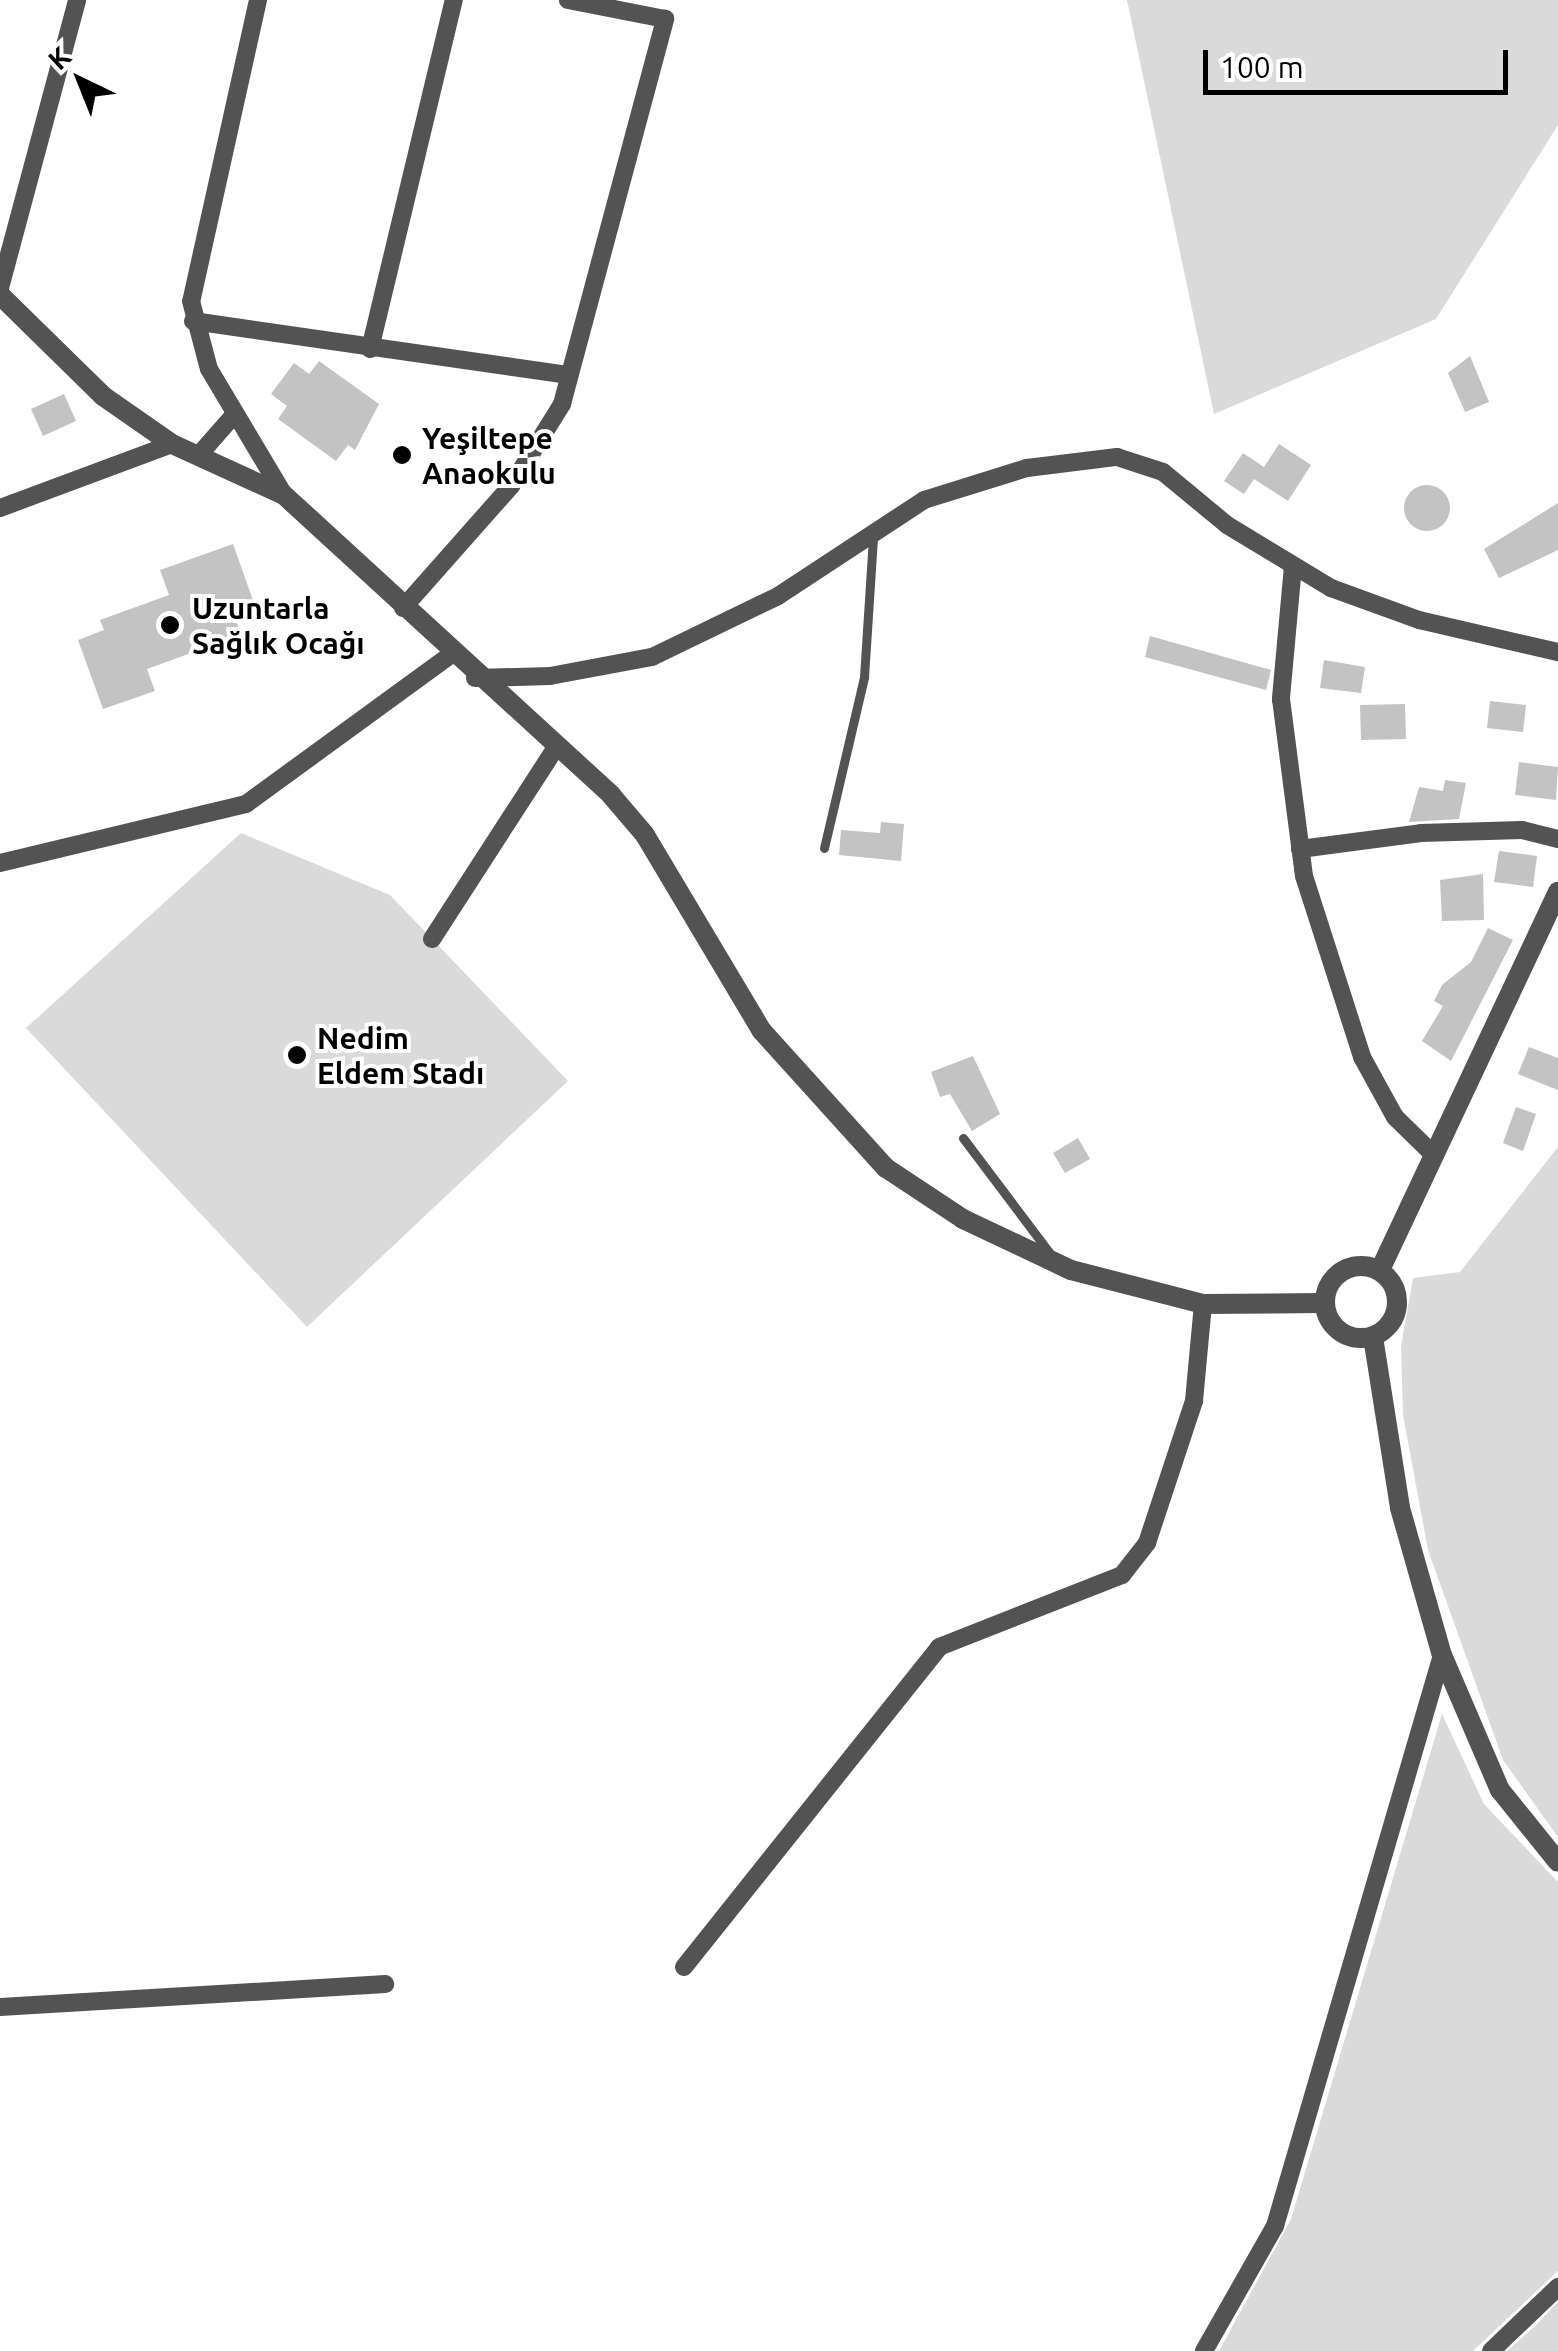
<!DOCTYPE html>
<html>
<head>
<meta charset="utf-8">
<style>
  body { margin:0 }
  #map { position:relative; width:1558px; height:2351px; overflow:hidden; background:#fff; font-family:Ubuntu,sans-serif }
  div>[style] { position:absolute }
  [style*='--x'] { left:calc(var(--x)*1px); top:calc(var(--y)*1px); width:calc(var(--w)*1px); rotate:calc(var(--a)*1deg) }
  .green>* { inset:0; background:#dadada }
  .building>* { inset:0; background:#c3c3c3 }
  .round { border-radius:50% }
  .service>* { height:9px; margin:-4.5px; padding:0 4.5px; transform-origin:4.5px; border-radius:4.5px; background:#535353 }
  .minor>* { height:18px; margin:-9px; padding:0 9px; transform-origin:9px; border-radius:9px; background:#535353 }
  .tertiary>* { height:20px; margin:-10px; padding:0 10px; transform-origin:10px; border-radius:10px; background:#535353 }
  .tertiary>.ring { margin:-10px; padding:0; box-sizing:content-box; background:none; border:20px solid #535353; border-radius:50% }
  .dots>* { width:28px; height:28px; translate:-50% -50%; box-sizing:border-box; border:5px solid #fff; border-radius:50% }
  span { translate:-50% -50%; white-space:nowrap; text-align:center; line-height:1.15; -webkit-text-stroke:8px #fff; paint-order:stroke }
  .poi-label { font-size:30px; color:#000; font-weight:700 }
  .left { translate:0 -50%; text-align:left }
  .north { position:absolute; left:30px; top:30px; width:100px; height:100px; -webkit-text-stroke:8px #fff; paint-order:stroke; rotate:317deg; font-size:28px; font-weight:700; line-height:40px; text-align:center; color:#000 }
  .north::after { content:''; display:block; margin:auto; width:35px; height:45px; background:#000; clip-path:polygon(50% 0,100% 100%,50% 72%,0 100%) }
  .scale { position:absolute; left:1203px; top:50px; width:305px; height:45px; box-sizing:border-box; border:5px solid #000; border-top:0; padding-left:12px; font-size:30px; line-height:35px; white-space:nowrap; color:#000; -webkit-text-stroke:8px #fff; paint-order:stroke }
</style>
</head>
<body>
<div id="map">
  <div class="green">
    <i style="clip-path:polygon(1127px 0,1558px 0,1558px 125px,1436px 319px,1214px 414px)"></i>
    <i style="clip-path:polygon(241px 833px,390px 895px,568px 1081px,307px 1327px,26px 1028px)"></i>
    <i style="clip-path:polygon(1558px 1147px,1558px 1837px,1503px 1760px,1428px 1550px,1403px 1415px,1401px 1346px,1413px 1278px,1460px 1272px)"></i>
    <i style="clip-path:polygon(1442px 1714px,1484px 1804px,1558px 1882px,1558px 2271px,1473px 2351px,1219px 2351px,1291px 2219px)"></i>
    <i style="clip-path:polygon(1558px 2302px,1558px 2351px,1507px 2351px,1535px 2326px)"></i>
  </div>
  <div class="building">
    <i style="clip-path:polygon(1470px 356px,1489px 402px,1465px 412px,1448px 373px)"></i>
    <i style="clip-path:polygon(319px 361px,379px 404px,355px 450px,348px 445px,336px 461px,278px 419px,287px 406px,271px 394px,294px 363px,309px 374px)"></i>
    <i style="clip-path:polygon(64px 394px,76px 421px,43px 436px,31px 409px)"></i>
    <i style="clip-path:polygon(1279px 444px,1311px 465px,1288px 501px,1254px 479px,1244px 494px,1224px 481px,1243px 453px,1264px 467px)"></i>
    <i class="round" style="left:1404px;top:485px;width:46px;height:46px"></i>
    <i style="clip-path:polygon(1558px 503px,1558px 550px,1499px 578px,1484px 549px)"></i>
    <i style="clip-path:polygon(233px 544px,254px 603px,233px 611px,241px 635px,147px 669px,155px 691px,103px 709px,78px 640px,104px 630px,100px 620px,169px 595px,160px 570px)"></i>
    <i style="clip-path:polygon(1150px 636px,1271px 670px,1266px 690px,1145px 657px)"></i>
    <i style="clip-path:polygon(1324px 660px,1365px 667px,1361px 693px,1320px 688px)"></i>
    <i style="clip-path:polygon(1490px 701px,1526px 705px,1523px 732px,1487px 728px)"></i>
    <i style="clip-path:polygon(1405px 704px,1406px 739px,1361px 740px,1360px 705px)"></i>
    <i style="clip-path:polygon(1519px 762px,1558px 767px,1556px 800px,1515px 795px)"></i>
    <i style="clip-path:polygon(1445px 780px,1466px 783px,1459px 819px,1409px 822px,1419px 787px,1443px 791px)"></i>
    <i style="clip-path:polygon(881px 822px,904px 824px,901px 861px,839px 855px,841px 830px,880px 833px)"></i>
    <i style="clip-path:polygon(1499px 851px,1537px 856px,1533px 887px,1494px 882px)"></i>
    <i style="clip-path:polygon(1483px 874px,1484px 920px,1442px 921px,1440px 880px)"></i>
    <i style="clip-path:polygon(1488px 928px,1513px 940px,1451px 1061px,1422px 1041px,1443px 1006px,1434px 1001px,1442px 985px,1471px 962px)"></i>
    <i style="clip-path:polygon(1529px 1047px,1558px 1058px,1558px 1090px,1518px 1074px)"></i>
    <i style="clip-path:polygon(973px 1056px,1000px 1114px,972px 1131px,950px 1094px,940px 1097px,931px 1072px)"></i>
    <i style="clip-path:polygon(1516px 1107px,1536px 1114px,1523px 1151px,1503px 1143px)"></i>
    <i style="clip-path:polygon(1078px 1138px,1090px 1159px,1065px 1173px,1053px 1153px)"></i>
  </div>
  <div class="service">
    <i style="--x:824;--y:848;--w:176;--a:-76.8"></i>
    <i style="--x:864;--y:677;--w:141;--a:-86.3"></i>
    <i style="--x:963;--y:1138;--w:148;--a:53"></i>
  </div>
  <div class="minor">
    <i style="--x:258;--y:0;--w:308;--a:102.5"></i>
    <i style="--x:191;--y:301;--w:70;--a:75.2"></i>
    <i style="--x:209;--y:369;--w:147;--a:59.2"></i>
    <i style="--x:0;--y:288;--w:298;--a:-75"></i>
    <i style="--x:193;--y:321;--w:380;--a:8.2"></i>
    <i style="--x:370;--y:349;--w:359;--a:-76.5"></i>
    <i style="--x:198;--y:456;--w:55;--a:-48.7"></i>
    <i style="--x:0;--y:508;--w:184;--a:-20.4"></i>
    <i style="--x:1293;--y:566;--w:134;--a:95.2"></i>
    <i style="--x:1281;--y:699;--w:178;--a:82.6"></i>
    <i style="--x:1304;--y:876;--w:190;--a:72.2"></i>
    <i style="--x:1362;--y:1057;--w:68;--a:61.2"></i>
    <i style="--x:1395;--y:1117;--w:54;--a:44.3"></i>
    <i style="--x:403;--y:608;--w:163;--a:-48.5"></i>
    <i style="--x:511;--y:486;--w:97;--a:-58.1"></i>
    <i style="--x:562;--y:404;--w:399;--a:-75"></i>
    <i style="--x:665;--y:19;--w:99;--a:-168.9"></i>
    <i style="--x:475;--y:678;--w:75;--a:-1.5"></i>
    <i style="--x:550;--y:676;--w:104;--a:-10.6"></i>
    <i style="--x:652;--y:657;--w:140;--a:-25.8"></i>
    <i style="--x:778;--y:596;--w:175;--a:-33.3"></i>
    <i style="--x:924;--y:500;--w:108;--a:-17.3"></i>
    <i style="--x:1027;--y:468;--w:91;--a:-7"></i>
    <i style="--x:1117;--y:457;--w:48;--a:18.1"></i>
    <i style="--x:1163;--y:472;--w:83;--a:39.6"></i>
    <i style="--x:1227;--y:525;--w:122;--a:31.2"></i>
    <i style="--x:1331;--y:588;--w:94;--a:20"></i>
    <i style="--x:1419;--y:620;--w:143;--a:13"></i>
    <i style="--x:1300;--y:849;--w:122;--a:-7.5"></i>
    <i style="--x:1421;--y:833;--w:101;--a:-1.7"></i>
    <i style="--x:1522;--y:830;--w:37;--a:14"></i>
    <i style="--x:0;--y:863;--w:253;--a:-13.5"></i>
    <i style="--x:246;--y:804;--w:253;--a:-36.1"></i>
    <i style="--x:432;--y:939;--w:229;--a:-57.1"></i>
    <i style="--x:684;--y:1967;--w:409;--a:-51.4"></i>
    <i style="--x:939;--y:1647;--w:197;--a:-21.5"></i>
    <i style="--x:1122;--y:1575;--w:41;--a:-52"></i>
    <i style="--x:1147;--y:1543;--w:150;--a:-71.7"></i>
    <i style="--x:1194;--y:1401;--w:97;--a:-84.7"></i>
    <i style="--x:0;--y:2007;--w:386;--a:-3.4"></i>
    <i style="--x:1204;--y:2351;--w:144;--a:-60.4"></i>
    <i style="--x:1275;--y:2226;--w:595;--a:-73.7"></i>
    <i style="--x:1491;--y:2351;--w:93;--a:-43.7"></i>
  </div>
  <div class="tertiary">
    <i style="--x:0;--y:295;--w:144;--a:44.4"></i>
    <i style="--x:103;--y:396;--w:84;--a:34.8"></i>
    <i style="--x:172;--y:444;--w:123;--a:24.5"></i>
    <i style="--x:284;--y:495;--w:444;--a:42.5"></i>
    <i style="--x:611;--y:795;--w:52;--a:49.6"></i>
    <i style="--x:645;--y:835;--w:228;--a:59.2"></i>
    <i style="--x:762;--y:1031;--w:185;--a:47.9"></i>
    <i style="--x:886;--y:1168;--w:92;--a:33.5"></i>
    <i style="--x:963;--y:1219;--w:119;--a:25.3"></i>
    <i style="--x:1071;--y:1270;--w:136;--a:14.4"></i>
    <i style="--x:1203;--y:1304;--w:122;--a:-0.5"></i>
    <i class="ring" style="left:1325px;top:1266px;width:52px;height:52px"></i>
    <i style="--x:1380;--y:1270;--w:418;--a:-64.8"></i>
    <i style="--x:1373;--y:1337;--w:173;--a:81"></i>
    <i style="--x:1400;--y:1508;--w:153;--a:74.1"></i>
    <i style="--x:1442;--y:1655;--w:147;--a:66.8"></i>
    <i style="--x:1500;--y:1790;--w:92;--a:51.1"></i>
  </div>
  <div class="dots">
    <i style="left:402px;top:455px;background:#000"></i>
    <i style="left:170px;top:625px;background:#000"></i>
    <i style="left:297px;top:1055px;background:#000"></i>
  </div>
  <div class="poi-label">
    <span class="left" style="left:422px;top:455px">Yeşiltepe<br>Anaokulu</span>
    <span class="left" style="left:192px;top:625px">Uzuntarla<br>Sağlık Ocağı</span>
    <span class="left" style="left:317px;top:1055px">Nedim<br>Eldem Stadı</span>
  </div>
  <div class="north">K</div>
  <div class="scale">100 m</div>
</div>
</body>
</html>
